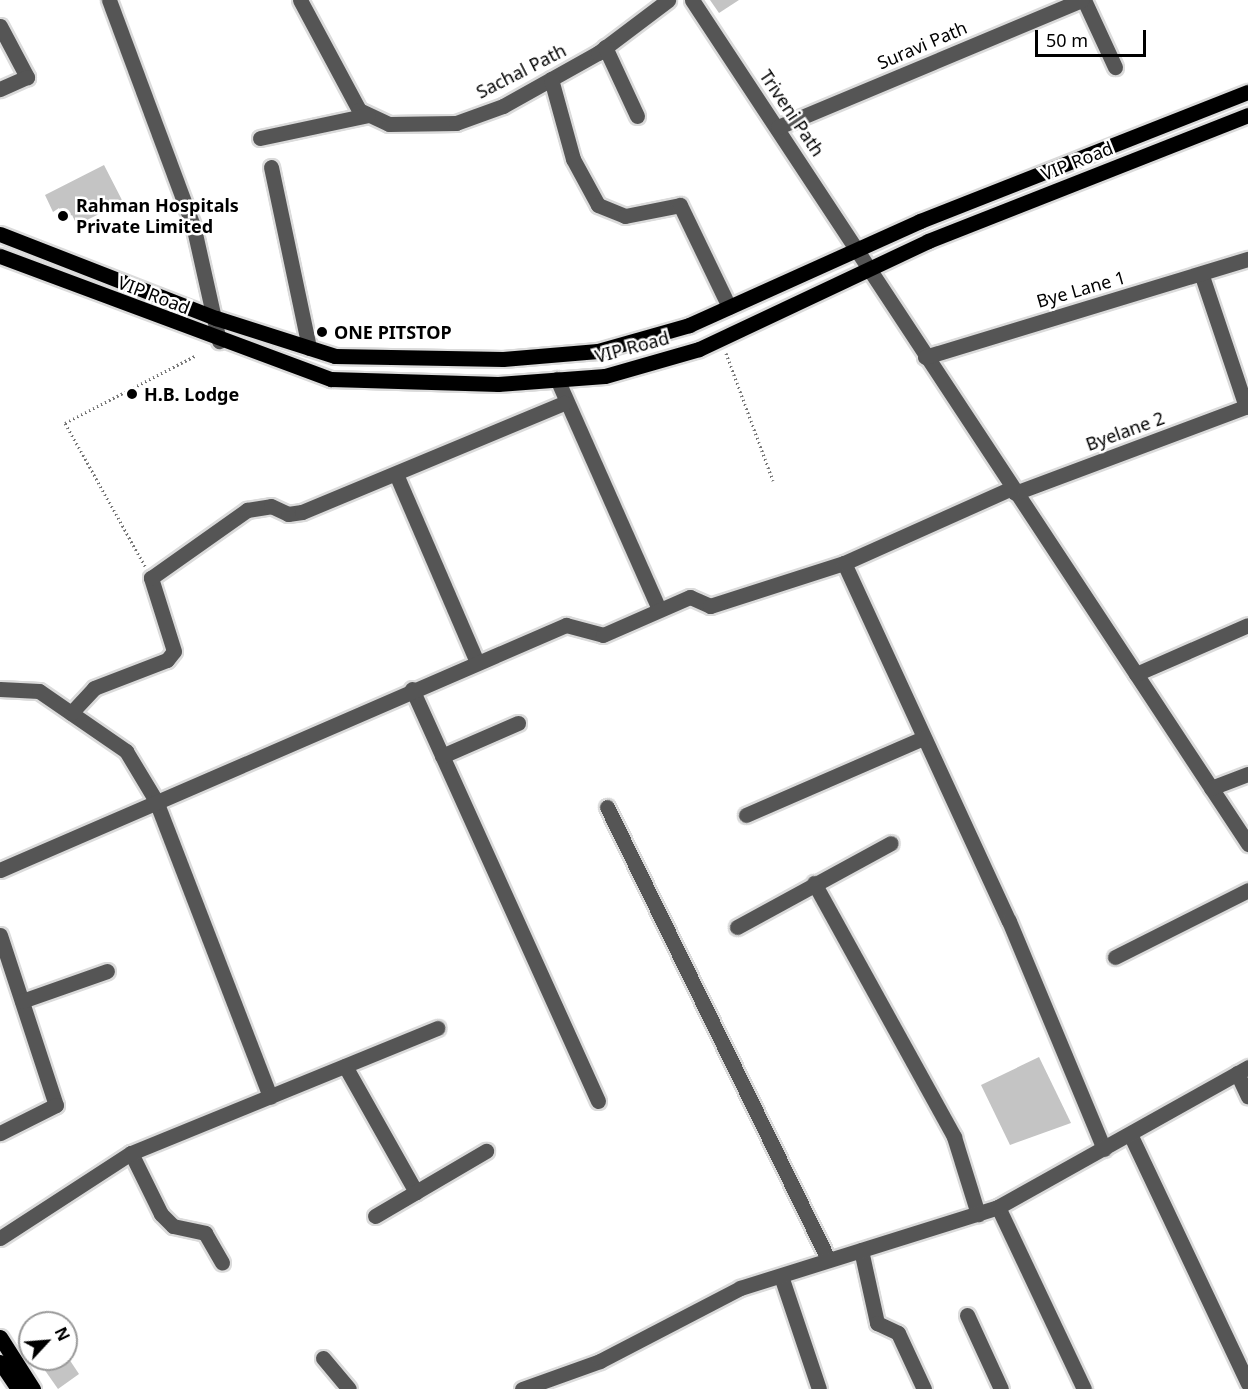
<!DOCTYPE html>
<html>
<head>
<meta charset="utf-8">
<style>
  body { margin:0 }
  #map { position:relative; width:1248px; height:1389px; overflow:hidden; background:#fff; font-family:"Noto Sans",sans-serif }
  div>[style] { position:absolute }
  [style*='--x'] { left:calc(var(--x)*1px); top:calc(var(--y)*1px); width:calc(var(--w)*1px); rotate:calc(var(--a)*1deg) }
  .building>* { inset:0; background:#c4c4c4 }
  .path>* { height:3px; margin-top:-1.5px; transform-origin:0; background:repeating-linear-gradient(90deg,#777 0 1.5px,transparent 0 4.5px) }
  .roads { filter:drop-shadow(2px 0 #dbdbdb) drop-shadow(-2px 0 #dbdbdb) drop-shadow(0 2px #dbdbdb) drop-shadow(0 -2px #dbdbdb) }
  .minor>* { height:15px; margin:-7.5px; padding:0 7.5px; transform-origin:7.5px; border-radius:7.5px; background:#555 }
  .major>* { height:15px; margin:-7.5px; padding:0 7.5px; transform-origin:7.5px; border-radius:7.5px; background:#000 }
  .dots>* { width:16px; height:16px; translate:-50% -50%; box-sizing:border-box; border:3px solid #fff; border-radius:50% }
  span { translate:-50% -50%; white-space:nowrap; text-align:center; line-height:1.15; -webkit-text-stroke:5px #fff; paint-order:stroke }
  .street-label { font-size:18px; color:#000 }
  .poi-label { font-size:18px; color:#000; font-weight:700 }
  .left { translate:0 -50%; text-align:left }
  .north { position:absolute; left:18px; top:1311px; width:60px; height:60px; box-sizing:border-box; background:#fff; border:2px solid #999; border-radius:50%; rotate:64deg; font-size:16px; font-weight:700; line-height:24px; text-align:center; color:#000 }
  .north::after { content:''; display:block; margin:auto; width:21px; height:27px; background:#000; clip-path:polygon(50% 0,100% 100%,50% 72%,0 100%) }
  .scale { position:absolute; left:1035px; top:30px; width:111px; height:27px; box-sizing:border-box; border:3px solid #000; border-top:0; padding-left:8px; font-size:18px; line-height:21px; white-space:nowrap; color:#000; -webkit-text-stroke:4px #fff; paint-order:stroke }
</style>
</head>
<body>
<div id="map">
  <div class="building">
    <i style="clip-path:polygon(710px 0,739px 0,719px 13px)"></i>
    <i style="clip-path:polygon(104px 165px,123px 202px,77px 225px,72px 215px,64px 219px,59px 208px,53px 212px,45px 195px)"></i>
    <i style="clip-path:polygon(1039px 1057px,1071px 1123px,1010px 1145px,981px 1085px)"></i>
    <i style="clip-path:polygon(37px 1359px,69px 1359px,79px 1374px,58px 1389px)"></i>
  </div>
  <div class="path">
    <i style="--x:726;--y:353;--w:136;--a:69.8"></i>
    <i style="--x:145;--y:566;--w:164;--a:-119.2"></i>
    <i style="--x:65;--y:423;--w:148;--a:-27.3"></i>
  </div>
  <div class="roads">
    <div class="minor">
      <i style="--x:109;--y:0;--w:244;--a:69.6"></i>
      <i style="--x:194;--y:229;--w:115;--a:77.4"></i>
      <i style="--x:300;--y:0;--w:125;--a:61.8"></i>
      <i style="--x:359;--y:110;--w:33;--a:25"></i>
      <i style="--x:389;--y:124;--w:67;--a:-0.9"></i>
      <i style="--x:456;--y:123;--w:50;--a:-19.9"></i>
      <i style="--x:503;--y:106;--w:109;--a:-29.2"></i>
      <i style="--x:598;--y:53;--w:88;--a:-37.1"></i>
      <i style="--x:692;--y:0;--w:1011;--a:56.62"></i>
      <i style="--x:1084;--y:0;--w:74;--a:65.2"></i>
      <i style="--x:0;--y:26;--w:58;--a:62.1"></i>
      <i style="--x:27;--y:77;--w:30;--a:156"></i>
      <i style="--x:605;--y:47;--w:76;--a:65.1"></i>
      <i style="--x:551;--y:79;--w:83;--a:74.6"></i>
      <i style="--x:573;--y:159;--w:52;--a:61.5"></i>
      <i style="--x:598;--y:205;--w:29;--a:22"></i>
      <i style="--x:625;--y:216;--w:56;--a:-11.3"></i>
      <i style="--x:680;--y:205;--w:113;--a:64.3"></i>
      <i style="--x:778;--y:127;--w:329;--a:-22.7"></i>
      <i style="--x:260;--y:138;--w:110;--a:-12"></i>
      <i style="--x:271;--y:167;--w:185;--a:78.1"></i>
      <i style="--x:1202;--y:276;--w:138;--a:71.4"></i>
      <i style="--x:925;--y:357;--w:338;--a:-16.9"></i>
      <i style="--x:557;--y:379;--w:252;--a:66.1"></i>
      <i style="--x:396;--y:474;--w:205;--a:66.7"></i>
      <i style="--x:1015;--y:493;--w:249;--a:-20.5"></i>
      <i style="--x:844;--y:563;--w:394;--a:65.3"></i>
      <i style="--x:1009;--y:921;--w:247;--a:67.4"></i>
      <i style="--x:1136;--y:674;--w:122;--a:-23.6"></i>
      <i style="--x:0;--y:689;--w:39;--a:3"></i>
      <i style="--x:39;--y:691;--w:106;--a:34.6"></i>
      <i style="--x:126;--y:751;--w:58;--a:59"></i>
      <i style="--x:156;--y:801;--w:317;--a:68.9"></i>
      <i style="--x:412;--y:689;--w:452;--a:65.7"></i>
      <i style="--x:71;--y:713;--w:34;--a:-47"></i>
      <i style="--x:94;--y:688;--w:78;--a:-21"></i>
      <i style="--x:167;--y:660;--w:11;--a:-52"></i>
      <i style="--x:174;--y:651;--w:77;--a:-107.5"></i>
      <i style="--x:151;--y:578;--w:118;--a:-35.3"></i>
      <i style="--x:247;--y:510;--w:24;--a:-9"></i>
      <i style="--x:271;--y:506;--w:19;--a:25"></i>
      <i style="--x:288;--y:514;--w:14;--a:-8"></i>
      <i style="--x:302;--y:512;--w:284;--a:-22.6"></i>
      <i style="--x:442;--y:756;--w:83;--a:-23.5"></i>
      <i style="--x:1211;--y:788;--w:40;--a:-21"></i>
      <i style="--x:607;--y:807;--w:503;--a:63.94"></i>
      <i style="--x:746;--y:815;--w:193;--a:-23.5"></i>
      <i style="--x:0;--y:870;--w:617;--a:-23.41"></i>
      <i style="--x:566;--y:625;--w:38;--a:15"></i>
      <i style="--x:603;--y:635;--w:95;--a:-23.6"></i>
      <i style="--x:690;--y:597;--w:22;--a:24"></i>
      <i style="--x:710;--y:606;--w:141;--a:-17.8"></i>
      <i style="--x:844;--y:563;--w:184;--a:-24.1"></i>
      <i style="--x:814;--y:883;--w:290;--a:61.1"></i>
      <i style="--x:954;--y:1137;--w:81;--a:72.7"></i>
      <i style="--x:737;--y:927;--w:175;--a:-28.6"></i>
      <i style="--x:0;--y:935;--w:179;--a:71.8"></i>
      <i style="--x:56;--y:1105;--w:63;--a:153.4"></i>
      <i style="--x:1115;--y:957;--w:149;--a:-26.7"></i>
      <i style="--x:22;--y:1001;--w:90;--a:-19.4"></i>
      <i style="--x:345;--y:1066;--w:145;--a:60.6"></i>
      <i style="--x:1237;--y:1073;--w:26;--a:65"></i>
      <i style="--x:1130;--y:1134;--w:276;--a:64.7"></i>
      <i style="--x:131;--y:1153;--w:68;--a:63.8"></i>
      <i style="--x:161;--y:1214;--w:17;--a:45"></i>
      <i style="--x:173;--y:1226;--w:33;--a:12"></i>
      <i style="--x:205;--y:1233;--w:34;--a:60"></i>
      <i style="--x:998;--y:1207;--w:201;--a:64.7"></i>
      <i style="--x:375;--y:1216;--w:129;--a:-30.4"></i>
      <i style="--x:0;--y:1238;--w:156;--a:-33"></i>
      <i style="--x:131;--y:1153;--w:331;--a:-22.2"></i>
      <i style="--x:861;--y:1250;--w:75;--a:77.6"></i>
      <i style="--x:877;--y:1323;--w:23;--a:25"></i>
      <i style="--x:898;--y:1333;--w:62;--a:65.1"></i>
      <i style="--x:781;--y:1276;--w:119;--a:71.4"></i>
      <i style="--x:967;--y:1315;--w:81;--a:65.3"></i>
      <i style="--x:323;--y:1358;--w:40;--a:50"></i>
      <i style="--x:522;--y:1389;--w:83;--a:-19.7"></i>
      <i style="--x:600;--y:1361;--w:158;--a:-27.5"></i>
      <i style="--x:740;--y:1288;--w:270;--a:-17.4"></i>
      <i style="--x:998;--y:1207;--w:287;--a:-29.2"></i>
    </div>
    <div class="major">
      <i style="--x:0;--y:234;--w:232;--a:21.3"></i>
      <i style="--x:216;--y:318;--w:125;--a:17.7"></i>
      <i style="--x:335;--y:356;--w:168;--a:1"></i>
      <i style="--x:503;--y:359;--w:95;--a:-4.8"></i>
      <i style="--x:598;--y:351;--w:95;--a:-15.9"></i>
      <i style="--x:689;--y:325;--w:253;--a:-24.2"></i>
      <i style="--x:920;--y:221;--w:352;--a:-21.5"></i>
      <i style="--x:0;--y:256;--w:353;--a:20.4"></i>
      <i style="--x:331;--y:379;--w:167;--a:1.7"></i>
      <i style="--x:498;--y:384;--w:107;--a:-4.3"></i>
      <i style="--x:605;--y:376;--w:98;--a:-16"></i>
      <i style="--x:699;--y:349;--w:253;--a:-25.2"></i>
      <i style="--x:928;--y:241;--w:344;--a:-21.5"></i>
      <i style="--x:0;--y:1337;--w:62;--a:57.6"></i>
      <i style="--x:0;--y:1362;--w:32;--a:56"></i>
    </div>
  </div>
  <div class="dots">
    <i style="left:63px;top:216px;background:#000"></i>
    <i style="left:322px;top:332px;background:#000"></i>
    <i style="left:132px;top:394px;background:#000"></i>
  </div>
  <div class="street-label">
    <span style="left:922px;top:45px;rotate:-23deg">Suravi Path</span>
    <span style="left:521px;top:71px;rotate:-27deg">Sachal Path</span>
    <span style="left:792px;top:113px;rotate:56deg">Triveni Path</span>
    <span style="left:1077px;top:161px;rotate:-22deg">VIP Road</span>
    <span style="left:1081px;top:289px;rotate:-16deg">Bye Lane 1</span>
    <span style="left:154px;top:295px;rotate:21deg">VIP Road</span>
    <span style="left:632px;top:347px;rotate:-15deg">VIP Road</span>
    <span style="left:1125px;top:431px;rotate:-20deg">Byelane 2</span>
  </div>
  <div class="poi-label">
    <span class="left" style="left:76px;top:216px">Rahman Hospitals<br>Private Limited</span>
    <span class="left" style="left:334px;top:332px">ONE PITSTOP</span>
    <span class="left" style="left:144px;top:394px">H.B. Lodge</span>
  </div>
  <div class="north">N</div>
  <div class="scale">50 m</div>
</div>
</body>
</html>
